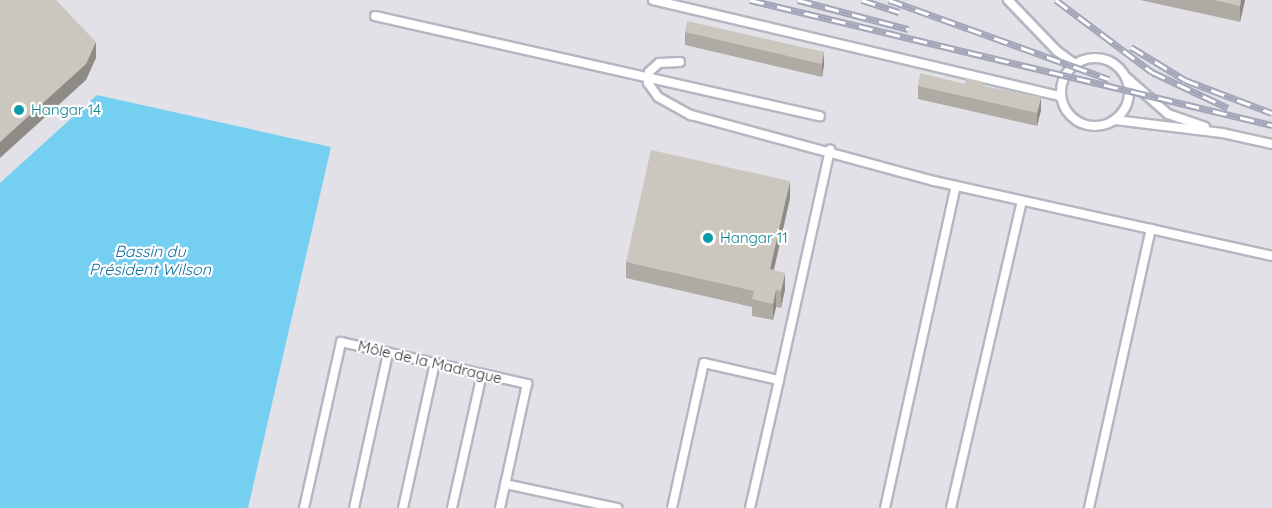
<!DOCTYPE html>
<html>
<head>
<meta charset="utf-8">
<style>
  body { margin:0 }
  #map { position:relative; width:1272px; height:508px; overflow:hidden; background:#efe9e1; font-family:Quicksand,sans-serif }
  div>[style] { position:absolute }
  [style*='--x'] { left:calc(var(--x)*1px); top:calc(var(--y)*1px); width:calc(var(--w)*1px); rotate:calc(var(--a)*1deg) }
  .industrial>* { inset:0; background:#e3e1e8 }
  .water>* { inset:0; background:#75cff0 }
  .roads { filter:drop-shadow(2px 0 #b4b7c1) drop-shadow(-2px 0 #b4b7c1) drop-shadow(0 2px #b4b7c1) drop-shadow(0 -2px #b4b7c1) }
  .lane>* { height:8px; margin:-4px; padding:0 4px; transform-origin:4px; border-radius:4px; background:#fff }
  .lane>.ring { margin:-4px; padding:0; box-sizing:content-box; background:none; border:8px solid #fff; border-radius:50% }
  .rail>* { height:7px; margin-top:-3.5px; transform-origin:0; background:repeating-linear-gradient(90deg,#fff 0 14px,#a3a6b8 0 28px); box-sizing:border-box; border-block:2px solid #a3a6b8 }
  .wall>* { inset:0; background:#afaba4 }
  .shaded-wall>* { inset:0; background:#8e8b86 }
  .building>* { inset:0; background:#cbc7bf }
  .dots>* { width:16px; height:16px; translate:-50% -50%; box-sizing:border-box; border:3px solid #fff; border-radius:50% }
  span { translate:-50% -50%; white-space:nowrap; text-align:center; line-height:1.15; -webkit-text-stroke:4.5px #fff; paint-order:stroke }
  .culture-label { font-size:15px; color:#0d838f }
  .left { translate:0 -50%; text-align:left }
  .street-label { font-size:15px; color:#2e2e2e }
  .water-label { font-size:16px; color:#0d6fa3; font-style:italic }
</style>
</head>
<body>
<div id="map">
  <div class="industrial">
    <i style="clip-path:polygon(0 0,1272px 0,1272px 508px,248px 508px,330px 147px,0 183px)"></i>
  </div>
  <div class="water">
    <i style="clip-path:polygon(97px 95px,331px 147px,248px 508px,0 508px,0 183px)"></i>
  </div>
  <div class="roads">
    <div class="lane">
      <i style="--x:653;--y:0;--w:418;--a:13.3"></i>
      <i style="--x:1008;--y:0;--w:71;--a:46.1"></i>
      <i style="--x:1057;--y:51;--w:22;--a:36"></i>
      <i style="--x:375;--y:16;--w:456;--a:12.7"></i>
      <i class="ring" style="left:1061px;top:58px;width:60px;height:60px"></i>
      <i style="--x:680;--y:62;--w:21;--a:177"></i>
      <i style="--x:659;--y:63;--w:13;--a:138"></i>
      <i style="--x:649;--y:72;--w:11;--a:95"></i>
      <i style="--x:648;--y:83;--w:17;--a:54"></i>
      <i style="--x:658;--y:97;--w:38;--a:29"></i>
      <i style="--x:691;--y:115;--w:252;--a:15.2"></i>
      <i style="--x:934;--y:181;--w:346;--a:12.5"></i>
      <i style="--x:1126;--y:77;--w:56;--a:41.4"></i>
      <i style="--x:1168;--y:114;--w:39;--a:19"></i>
      <i style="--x:1115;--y:120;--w:108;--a:6.9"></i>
      <i style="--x:1222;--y:133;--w:51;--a:12.4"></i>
      <i style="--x:505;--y:484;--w:115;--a:12.1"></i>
      <i style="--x:304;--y:508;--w:170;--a:-77.4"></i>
      <i style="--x:341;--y:342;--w:191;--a:12.7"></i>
      <i style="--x:527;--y:384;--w:127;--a:102.3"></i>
      <i style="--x:354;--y:508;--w:159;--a:-77.6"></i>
      <i style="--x:403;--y:508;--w:148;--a:-77.6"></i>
      <i style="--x:452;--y:508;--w:137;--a:-77.4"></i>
      <i style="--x:672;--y:508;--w:148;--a:-77.6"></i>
      <i style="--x:704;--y:363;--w:77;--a:12.8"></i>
      <i style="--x:779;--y:380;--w:236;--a:-77.5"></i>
      <i style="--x:750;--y:508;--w:131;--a:-77.2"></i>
      <i style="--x:885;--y:508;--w:330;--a:-77.6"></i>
      <i style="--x:951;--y:508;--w:315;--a:-77"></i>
      <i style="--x:1089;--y:508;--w:286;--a:-77.5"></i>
    </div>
  </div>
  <div class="rail">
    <i style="--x:750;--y:0;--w:537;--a:13.47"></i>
    <i style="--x:798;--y:0;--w:114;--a:14.8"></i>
    <i style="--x:862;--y:0;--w:39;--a:18"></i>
    <i style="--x:889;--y:0;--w:234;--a:19.8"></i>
    <i style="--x:1056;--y:0;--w:120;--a:36.9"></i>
    <i style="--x:1152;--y:72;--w:84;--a:25.3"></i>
    <i style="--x:1131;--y:47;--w:63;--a:31.4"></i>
    <i style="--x:1185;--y:80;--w:93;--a:20.8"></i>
  </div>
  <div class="wall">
    <i style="clip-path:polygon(1140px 0,1245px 0,1240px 22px)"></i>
    <i style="clip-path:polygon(685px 32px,824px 52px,824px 65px,822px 77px,685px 45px)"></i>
    <i style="clip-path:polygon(965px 84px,983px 86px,1041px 110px,1037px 126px,918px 99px,918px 86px)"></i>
    <i style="clip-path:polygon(790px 198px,774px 270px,785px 289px,781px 308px,776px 307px,773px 320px,752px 316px,752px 307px,626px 278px,626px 262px)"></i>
  </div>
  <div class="shaded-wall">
    <i style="clip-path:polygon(1241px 0,1245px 0,1240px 22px,1240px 6px)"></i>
    <i style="clip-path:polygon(96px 42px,96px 58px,86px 80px,0 158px,0 142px)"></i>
    <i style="clip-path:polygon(824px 52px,824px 65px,822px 77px,822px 64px)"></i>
    <i style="clip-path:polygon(1041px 97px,1041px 110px,1037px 126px,1037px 113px)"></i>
    <i style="clip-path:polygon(790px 181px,790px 198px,770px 286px,770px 269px)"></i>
    <i style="clip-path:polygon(785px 273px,785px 289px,781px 308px,781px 291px)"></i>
    <i style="clip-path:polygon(776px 290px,776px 307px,773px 320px,773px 304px)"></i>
  </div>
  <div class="building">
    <i style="clip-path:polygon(0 0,56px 0,96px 42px,86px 64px,0 142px)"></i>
    <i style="clip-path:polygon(1214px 0,1241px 0,1240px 6px)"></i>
    <i style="clip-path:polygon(687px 21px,824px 52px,822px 64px,685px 32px)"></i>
    <i style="clip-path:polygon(920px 73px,965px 84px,966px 78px,983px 82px,983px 86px,1041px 97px,1037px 113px,918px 86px)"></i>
    <i style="clip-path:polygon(651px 150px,790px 181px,770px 269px,785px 273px,781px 291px,776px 290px,773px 304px,752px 299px,754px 291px,626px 262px)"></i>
  </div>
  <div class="dots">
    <i style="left:19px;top:110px;background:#0f9aa8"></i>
    <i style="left:708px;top:238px;background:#0f9aa8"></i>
  </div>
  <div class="culture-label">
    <span class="left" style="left:31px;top:110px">Hangar 14</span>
    <span class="left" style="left:720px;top:238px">Hangar 11</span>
  </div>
  <div class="street-label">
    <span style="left:430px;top:362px;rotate:13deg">Môle de la Madrague</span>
  </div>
  <div class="water-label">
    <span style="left:150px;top:260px">Bassin du<br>Président Wilson</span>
  </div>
</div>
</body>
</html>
